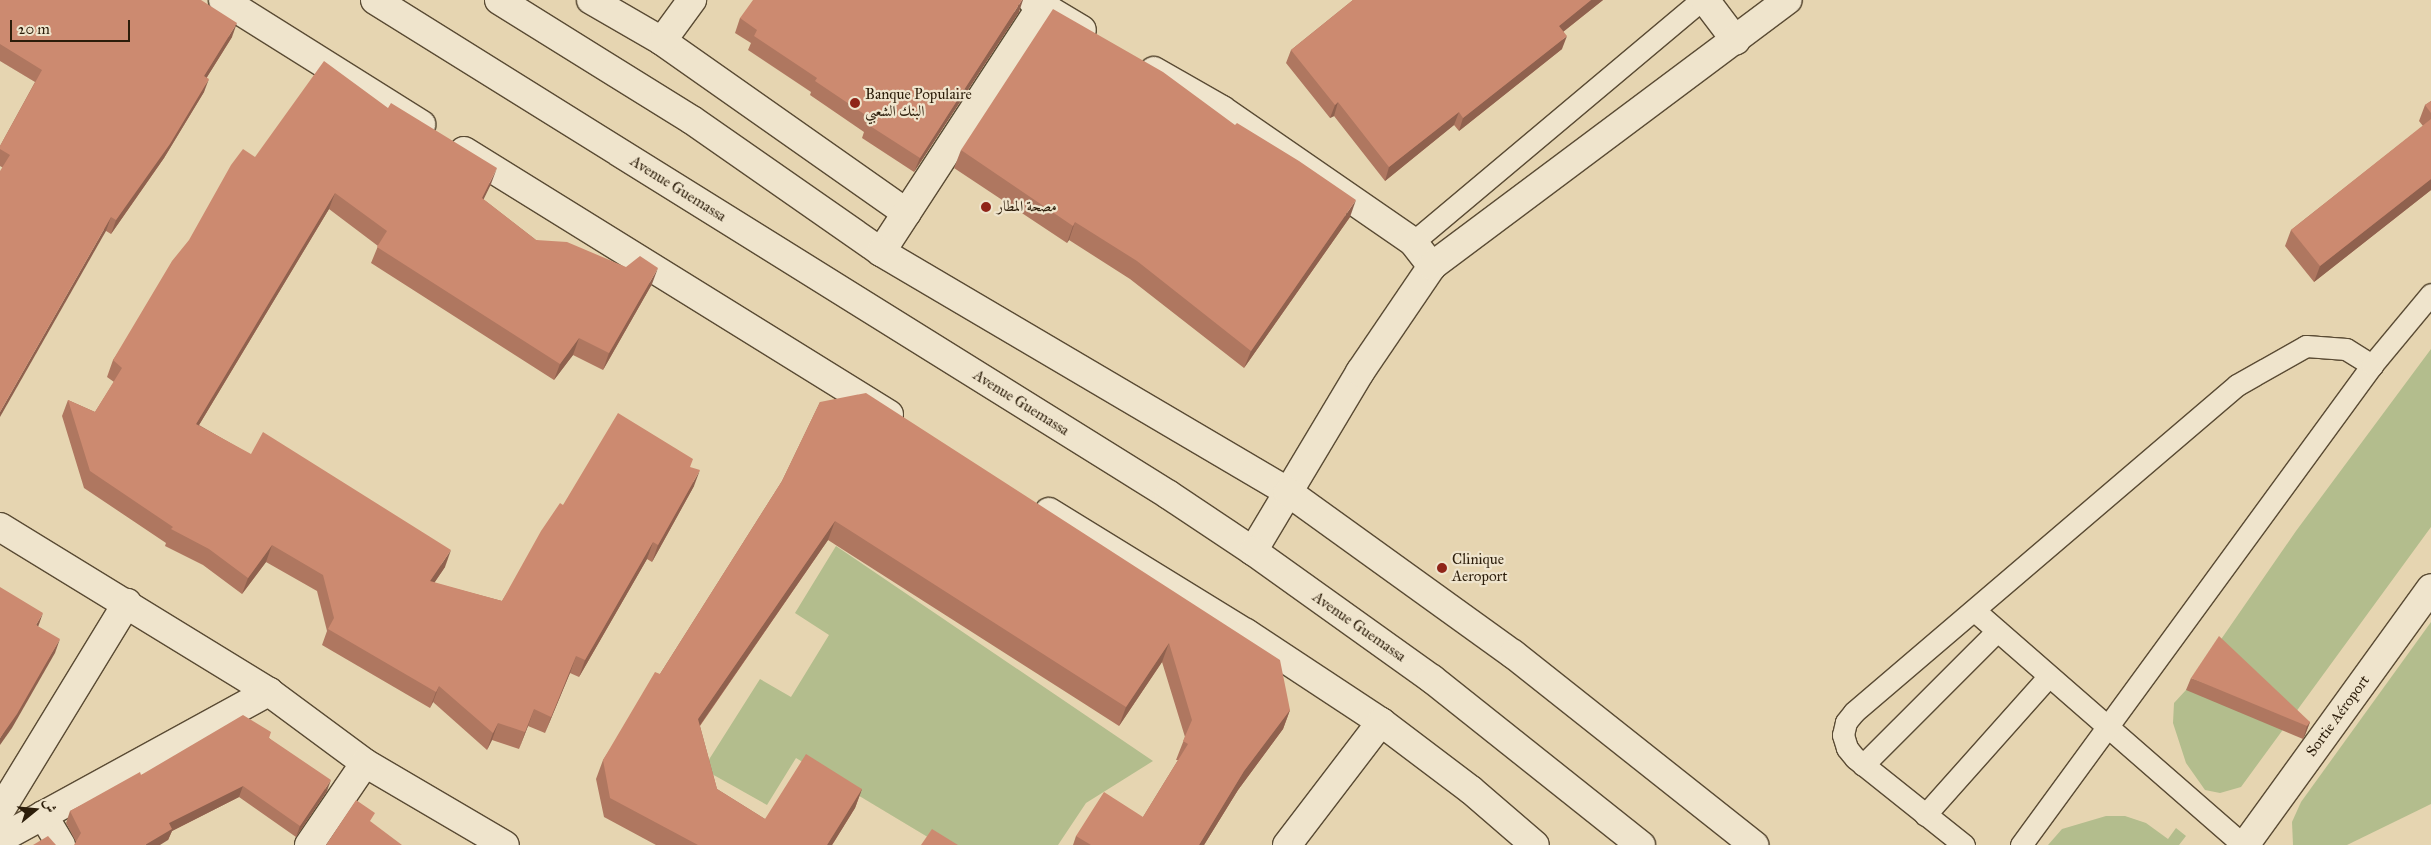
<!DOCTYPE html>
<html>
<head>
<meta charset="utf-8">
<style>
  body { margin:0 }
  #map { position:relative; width:2431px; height:845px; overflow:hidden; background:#e6d5b1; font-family:"IM FELL Great Primer",Amiri,serif }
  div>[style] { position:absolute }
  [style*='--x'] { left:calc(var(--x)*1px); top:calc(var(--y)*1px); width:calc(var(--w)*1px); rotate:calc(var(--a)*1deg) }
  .green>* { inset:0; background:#b3bd8d }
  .roads { filter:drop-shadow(1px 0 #5a4b34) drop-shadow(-1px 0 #5a4b34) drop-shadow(0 1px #5a4b34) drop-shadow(0 -1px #5a4b34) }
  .lane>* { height:21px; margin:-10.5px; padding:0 10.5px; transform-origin:10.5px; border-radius:10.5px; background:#efe4cc }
  .street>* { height:28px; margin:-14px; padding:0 14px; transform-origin:14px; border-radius:14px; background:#efe4cc }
  .secondary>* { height:28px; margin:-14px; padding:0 14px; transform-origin:14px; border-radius:14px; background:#efe4cc }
  .wall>* { inset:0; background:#af7760 }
  .shaded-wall>* { inset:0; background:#8f614e }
  .building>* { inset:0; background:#cc8a70 }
  .dots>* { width:14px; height:14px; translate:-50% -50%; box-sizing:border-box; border:2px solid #efe4cc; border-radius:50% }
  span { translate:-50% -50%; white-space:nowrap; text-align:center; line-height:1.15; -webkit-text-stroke:4.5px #efe4cc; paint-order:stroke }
  .poi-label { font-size:15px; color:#2c1d0a }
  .left { translate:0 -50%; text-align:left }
  .street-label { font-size:15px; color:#2c1d0a }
  .north { position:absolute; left:10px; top:785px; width:50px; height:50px; -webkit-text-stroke:4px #efe4cc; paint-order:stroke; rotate:73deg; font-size:14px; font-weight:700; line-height:20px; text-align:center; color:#2c1d0a }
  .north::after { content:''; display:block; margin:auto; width:18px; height:22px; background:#2c1d0a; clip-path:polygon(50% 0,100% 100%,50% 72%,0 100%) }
  .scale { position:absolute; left:10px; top:20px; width:120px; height:22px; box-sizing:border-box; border:2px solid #2c1d0a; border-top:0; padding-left:6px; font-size:15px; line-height:18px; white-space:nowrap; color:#2c1d0a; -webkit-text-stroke:4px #efe4cc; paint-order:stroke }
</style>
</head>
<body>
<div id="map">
  <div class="green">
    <i style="clip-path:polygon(2431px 349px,2431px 527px,2241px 787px,2220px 793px,2205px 790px,2186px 763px,2173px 723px,2174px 703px,2186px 690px,2296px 531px)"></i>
    <i style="clip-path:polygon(836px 546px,1153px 761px,1086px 803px,1058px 845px,941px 845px,796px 758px,767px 805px,703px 769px,760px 679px,791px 697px,829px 635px,795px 613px)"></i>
    <i style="clip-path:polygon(2431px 622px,2431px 804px,2347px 845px,2293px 845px,2292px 822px,2301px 802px)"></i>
    <i style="clip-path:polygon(2106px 816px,2125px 816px,2146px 823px,2168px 839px,2176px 828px,2186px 836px,2179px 845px,2048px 845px,2062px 829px)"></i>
  </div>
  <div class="roads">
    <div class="lane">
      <i style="--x:1413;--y:242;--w:376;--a:-40"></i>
      <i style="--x:1975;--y:611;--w:356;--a:41.1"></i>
      <i style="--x:1863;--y:765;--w:190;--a:-45"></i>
      <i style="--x:1925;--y:815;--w:185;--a:-48.3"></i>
      <i style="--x:1964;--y:845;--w:139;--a:-141.4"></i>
      <i style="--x:1855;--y:758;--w:13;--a:-129"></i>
      <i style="--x:1847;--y:748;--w:14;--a:-107"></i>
      <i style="--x:1843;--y:735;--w:13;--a:-77"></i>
      <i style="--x:1846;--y:722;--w:13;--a:-51"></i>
      <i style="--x:1854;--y:712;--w:504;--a:-40.49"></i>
      <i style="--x:2237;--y:385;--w:79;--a:-29.5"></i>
      <i style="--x:2306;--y:346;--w:40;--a:4.3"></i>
      <i style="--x:2346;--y:349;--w:31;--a:32"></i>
      <i style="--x:2021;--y:845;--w:595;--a:-53.82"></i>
      <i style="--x:2372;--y:365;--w:92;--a:-50.3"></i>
    </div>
    <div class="street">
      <i style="--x:223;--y:0;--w:234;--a:32.1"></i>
      <i style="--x:591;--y:0;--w:82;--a:30"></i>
      <i style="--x:662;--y:41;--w:299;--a:35.1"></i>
      <i style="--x:1032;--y:0;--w:58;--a:31"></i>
      <i style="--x:1705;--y:0;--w:51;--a:52.9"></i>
      <i style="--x:662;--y:41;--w:51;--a:-53.8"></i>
      <i style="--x:1154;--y:71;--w:78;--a:29.8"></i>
      <i style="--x:1222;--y:110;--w:232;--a:34.6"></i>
      <i style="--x:1413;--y:242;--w:31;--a:52"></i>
      <i style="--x:464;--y:151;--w:500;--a:31.8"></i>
      <i style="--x:881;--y:252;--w:301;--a:-56.9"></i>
      <i style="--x:1049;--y:512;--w:231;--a:31.6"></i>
      <i style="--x:1246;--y:633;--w:162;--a:33.4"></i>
      <i style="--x:1381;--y:722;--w:113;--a:37.1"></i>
      <i style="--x:1471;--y:790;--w:84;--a:40.7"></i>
      <i style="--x:0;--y:527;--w:316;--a:31.5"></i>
      <i style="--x:269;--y:692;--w:119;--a:36.5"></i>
      <i style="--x:365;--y:763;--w:162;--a:30.4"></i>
      <i style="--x:1253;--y:551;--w:209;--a:-59.1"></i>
      <i style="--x:1360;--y:372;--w:128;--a:-55.8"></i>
      <i style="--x:1432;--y:266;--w:444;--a:-36.8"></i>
      <i style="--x:0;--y:811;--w:244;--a:-58.6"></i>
      <i style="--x:43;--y:815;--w:35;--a:59"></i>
      <i style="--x:0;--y:839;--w:307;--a:-28.7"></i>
      <i style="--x:309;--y:845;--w:99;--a:-55.7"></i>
      <i style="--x:1287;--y:845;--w:155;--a:-52.6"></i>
      <i style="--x:2245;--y:845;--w:317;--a:-54.1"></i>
    </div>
    <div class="secondary">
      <i style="--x:375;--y:0;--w:936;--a:31.94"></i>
      <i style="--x:1169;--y:495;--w:101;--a:33.7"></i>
      <i style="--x:1253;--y:551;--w:220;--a:35.6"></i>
      <i style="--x:1432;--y:679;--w:267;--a:38.5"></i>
      <i style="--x:499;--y:0;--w:227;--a:31.9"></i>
      <i style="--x:692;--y:120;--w:231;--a:34.9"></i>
      <i style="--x:881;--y:252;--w:472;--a:30.5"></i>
      <i style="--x:1288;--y:492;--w:277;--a:35.8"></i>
      <i style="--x:1513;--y:654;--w:308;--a:38.4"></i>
    </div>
  </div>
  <div class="wall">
    <i style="clip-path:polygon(0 0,232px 37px,207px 77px,204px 92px,164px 158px,111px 234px,0 166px,0 146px,35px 82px,0 61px)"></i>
    <i style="clip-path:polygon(1353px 0,1603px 0,1563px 32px,1562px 49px,1459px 131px,1454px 125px,1385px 181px,1334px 116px,1330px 118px,1286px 63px,1291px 50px)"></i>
    <i style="clip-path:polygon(1019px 12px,914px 172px,862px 138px,864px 132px,810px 95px,811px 92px,748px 50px,751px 43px,735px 33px,740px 18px)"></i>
    <i style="clip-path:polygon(2431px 101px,2431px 190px,2314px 282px,2285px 246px,2291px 230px,2423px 126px,2419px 121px,2425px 105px)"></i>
    <i style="clip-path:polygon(961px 150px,1350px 217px,1244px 368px,1130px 279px,1069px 240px,1067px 243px,954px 168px)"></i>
    <i style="clip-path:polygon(255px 157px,491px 184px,483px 199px,536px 240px,652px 284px,603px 370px,573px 355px,554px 380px,371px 263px,378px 246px,329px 209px,199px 425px,445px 567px,434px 583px,502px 601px,563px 505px,690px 467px,694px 486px,652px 562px,647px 559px,579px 677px,570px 673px,545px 733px,528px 726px,519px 749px,492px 740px,487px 750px,433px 702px,430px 708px,322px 645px,327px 631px,317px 591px,266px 562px,242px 594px,203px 565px,165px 546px,166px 543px,84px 488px,62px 416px,68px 400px,95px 412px,114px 382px,107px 377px,113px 360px)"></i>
    <i style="clip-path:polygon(820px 402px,1290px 710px,1283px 729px,1238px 790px,1204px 845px,1073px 845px,1076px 836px,1143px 817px,1178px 760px,1176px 760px,1185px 737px,1162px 662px,1119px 726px,828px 540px,700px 726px,717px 789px,765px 819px,862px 789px,855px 808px,832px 845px,656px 845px,604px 817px,596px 779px,603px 760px,660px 674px,782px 481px)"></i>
    <i style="clip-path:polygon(2191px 678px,2310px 722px,2305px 735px,2303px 739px,2186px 690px)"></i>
    <i style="clip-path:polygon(269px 738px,327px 791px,296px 837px,239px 797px,172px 831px,168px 840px,76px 842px,66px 823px,70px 811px,141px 775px)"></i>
  </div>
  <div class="shaded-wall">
    <i style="clip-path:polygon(1022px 0,1023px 0,1019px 12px,914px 172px,920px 158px)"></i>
    <i style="clip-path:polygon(1591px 0,1603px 0,1554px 39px,1559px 26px)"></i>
    <i style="clip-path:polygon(237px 23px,232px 37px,199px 90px,204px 76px)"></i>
    <i style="clip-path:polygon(1567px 36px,1562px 49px,1459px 131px,1463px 118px)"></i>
    <i style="clip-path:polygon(209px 79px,204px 92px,164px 158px,111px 234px,116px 220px)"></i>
    <i style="clip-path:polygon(1338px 102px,1334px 116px,1330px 118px,1335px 105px)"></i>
    <i style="clip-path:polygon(1459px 112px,1454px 125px,1385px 181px,1389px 167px)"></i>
    <i style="clip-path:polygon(497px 168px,491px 184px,476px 215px,482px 198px)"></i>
    <i style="clip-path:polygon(2431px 179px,2431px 190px,2314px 282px,2320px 266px)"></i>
    <i style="clip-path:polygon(335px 193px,329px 209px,190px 440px,196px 424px)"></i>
    <i style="clip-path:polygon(1356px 200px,1350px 217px,1244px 368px,1251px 351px)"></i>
    <i style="clip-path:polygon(111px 217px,106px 231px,0 417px,0 412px)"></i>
    <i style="clip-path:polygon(1075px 222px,1069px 240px,1067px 243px,1073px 226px)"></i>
    <i style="clip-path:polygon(658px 268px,652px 284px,603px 370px,609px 353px)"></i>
    <i style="clip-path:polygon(579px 338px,573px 355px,554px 380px,560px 364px)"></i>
    <i style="clip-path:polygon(700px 470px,694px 486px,652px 562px,658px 545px)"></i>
    <i style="clip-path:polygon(835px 521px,828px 540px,691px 738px,698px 719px)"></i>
    <i style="clip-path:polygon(653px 542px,647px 559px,579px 677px,585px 660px)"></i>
    <i style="clip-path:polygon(272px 545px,266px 562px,242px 594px,248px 578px)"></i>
    <i style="clip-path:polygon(451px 550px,445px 567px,424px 598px,430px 581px)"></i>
    <i style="clip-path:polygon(43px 613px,38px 627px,36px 625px)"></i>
    <i style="clip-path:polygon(60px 639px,55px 653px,12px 728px,0 745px,0 738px)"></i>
    <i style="clip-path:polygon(1169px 643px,1162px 662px,1119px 726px,1126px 707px)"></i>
    <i style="clip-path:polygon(576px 656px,570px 673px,545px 733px,551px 717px)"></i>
    <i style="clip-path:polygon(439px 686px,433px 702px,430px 708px,436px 692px)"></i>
    <i style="clip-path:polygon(534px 709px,528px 726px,519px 749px,525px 732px)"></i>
    <i style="clip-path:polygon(1290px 710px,1283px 729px,1238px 790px,1204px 845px,1199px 845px,1244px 771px)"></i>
    <i style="clip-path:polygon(2310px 722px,2305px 735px,2303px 739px,2307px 726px)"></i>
    <i style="clip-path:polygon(498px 723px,492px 740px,487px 750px,493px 733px)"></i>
    <i style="clip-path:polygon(331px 780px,327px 791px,296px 837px,300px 826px)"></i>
    <i style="clip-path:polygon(243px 786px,239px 797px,172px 831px,168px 840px,160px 845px,145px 845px,169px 823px)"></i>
    <i style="clip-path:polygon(862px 789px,855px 808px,832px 845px,827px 845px)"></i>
  </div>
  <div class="building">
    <i style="clip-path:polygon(0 0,201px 0,237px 23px,204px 76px,209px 79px,170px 144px,116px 220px,111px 217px,0 412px,0 171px,10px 155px,0 149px,0 146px,42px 70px,0 44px)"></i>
    <i style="clip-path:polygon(753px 0,1022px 0,920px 158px,867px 124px,870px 118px,815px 81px,817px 78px,754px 36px,757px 30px,740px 18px)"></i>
    <i style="clip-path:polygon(1353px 0,1591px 0,1559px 26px,1567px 36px,1463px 118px,1459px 112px,1389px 167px,1338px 102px,1335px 105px,1291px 50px)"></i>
    <i style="clip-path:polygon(1053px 9px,1163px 72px,1235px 125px,1237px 123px,1299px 161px,1356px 200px,1251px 351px,1137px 261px,1075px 222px,1073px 226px,961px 150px)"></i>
    <i style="clip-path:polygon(324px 61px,388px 108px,391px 103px,497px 168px,482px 198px,536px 240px,567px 242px,626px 267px,640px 256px,658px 268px,609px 353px,579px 338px,560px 364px,377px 247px,387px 231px,335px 193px,196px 424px,251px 454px,263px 432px,451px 550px,430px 581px,502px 601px,541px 531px,560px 503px,563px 505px,618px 413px,693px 459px,690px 467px,700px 470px,658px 545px,653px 542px,585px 660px,576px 656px,551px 717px,534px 709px,525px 732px,498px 723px,493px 733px,439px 686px,436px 692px,328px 629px,334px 618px,323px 575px,272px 545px,248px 578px,209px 549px,171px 529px,173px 527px,90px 471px,68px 400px,95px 412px,122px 368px,113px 360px,172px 261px,189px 240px,231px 165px,243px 149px,255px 157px)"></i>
    <i style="clip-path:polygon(2431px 101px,2431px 113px,2425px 105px)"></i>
    <i style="clip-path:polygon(2431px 119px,2431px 179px,2320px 266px,2291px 230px)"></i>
    <i style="clip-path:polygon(866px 393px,1280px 660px,1290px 710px,1244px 771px,1199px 845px,1091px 845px,1076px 836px,1104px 792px,1143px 817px,1188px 744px,1183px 741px,1192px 720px,1169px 643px,1126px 707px,835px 521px,698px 719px,717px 789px,765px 819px,806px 754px,862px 789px,827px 845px,698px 845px,610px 798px,603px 760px,655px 672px,660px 674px,782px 481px,820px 402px)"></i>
    <i style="clip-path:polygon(0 587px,43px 613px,36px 625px,60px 639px,17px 714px,0 738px)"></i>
    <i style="clip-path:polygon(2219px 636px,2310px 722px,2307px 726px,2191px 678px)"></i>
    <i style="clip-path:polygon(243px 715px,271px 732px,269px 738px,331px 780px,300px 826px,243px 786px,169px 823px,172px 829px,145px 845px,74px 845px,81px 833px,70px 811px,140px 772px,141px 775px)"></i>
    <i style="clip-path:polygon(356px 800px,375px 813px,370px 821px,402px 845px,326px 845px)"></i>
    <i style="clip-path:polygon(932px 829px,958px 845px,921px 845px)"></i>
    <i style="clip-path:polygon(48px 836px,56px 845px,33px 845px)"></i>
  </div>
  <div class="dots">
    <i style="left:855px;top:103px;background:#8f2418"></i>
    <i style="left:986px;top:207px;background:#8f2418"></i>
    <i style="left:1442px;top:568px;background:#8f2418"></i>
  </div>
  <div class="poi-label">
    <span class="left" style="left:865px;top:103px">Banque Populaire<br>البنك الشعبي</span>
    <span class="left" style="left:997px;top:207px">مصحة المطار</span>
    <span class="left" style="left:1452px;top:568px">Clinique<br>Aeroport</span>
  </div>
  <div class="street-label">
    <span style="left:678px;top:189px;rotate:32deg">Avenue Guemassa</span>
    <span style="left:1021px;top:403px;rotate:32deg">Avenue Guemassa</span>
    <span style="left:1359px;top:627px;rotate:35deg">Avenue Guemassa</span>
    <span style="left:2338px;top:716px;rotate:-54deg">Sortie Aéroport</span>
  </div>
  <div class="north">ش</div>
  <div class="scale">20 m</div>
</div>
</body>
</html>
